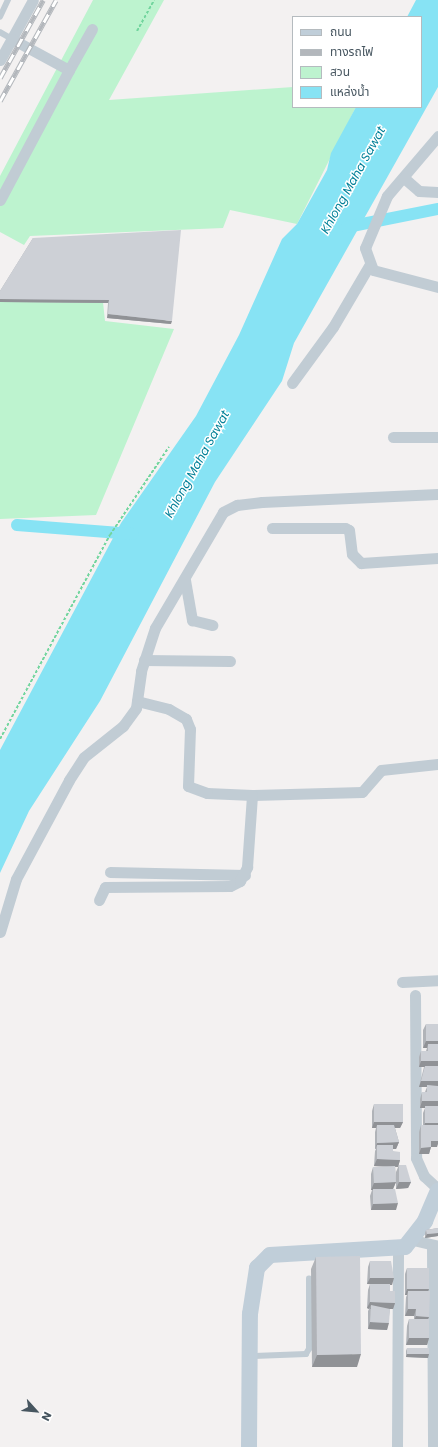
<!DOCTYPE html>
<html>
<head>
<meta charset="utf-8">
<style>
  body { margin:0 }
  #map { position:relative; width:438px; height:1447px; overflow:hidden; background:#f3f1f1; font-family:Poppins,"Noto Sans Thai",sans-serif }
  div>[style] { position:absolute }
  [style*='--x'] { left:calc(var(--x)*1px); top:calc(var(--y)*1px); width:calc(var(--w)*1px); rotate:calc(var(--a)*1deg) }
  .green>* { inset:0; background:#bdf3cf }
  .water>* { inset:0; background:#87e3f4 }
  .canal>* { height:12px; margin:-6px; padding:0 6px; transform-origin:6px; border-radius:6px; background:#87e3f4 }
  .path>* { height:2px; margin-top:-1px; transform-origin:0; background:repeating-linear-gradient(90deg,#72d59e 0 3px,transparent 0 5px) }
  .lane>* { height:5.5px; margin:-2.75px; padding:0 2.75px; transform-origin:2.75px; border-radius:2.75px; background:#c1ccd4 }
  .street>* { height:11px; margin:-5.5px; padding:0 5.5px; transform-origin:5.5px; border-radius:5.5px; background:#c1ccd4 }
  .secondary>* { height:16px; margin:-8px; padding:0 8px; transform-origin:8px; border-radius:8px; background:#c0ced9 }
  .rail>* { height:4.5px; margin-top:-2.25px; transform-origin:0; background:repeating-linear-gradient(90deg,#fff 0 9px,#b3b7bc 0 18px); box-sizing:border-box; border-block:1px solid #b3b7bc }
  .wall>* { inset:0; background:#b0b3b8 }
  .shaded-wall>* { inset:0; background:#909296 }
  .building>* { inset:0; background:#cdd0d6 }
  span { translate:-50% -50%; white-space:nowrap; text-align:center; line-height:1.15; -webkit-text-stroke:3px #fff; paint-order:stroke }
  .water-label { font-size:12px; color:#038198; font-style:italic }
  .legend { position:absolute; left:292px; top:16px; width:130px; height:92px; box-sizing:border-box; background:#fff; border:1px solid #b5bbbf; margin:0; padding:5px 7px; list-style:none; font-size:12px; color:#475660 }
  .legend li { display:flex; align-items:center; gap:8px; height:20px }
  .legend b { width:20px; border:1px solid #b5bbbf }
  .north { position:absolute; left:16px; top:1391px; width:40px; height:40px; -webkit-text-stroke:3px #fff; paint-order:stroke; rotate:117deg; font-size:11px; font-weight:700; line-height:16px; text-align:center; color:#475660 }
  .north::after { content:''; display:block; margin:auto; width:14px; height:18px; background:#475660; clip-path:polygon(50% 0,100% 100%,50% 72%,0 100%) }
</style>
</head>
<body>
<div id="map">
  <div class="green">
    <i style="clip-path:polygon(93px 0,164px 0,109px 100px,293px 87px,293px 107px,356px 107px,297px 224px,230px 210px,223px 228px,30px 236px,24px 245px,0 232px,0 176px)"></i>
    <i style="clip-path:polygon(0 299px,103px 302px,105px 321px,174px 329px,96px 515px,0 519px)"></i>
  </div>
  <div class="water">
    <i style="clip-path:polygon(416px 0,438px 0,438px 87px,294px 343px,282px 381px,215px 482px,100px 701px,29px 811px,0 873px,0 750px,121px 523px,196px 416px,239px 335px,282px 239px,297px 224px,327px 170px,331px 153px,356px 107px,421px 107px,421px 17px,407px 17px)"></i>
  </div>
  <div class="canal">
    <i style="--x:347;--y:227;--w:93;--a:-11.2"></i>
    <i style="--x:17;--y:525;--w:116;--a:4.4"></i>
  </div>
  <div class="path">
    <i style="--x:137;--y:31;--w:35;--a:-61"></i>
    <i style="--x:0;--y:739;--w:232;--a:-61.7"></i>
    <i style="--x:110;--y:535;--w:106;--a:-56.2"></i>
  </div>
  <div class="lane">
    <i style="--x:0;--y:17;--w:19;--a:-65"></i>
    <i style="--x:0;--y:32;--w:14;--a:30"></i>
    <i style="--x:251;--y:1356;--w:55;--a:-2.1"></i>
    <i style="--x:306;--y:1354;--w:6;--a:-59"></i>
    <i style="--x:309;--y:1349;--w:70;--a:-90"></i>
  </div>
  <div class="street">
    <i style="--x:0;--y:60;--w:68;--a:-61.2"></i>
    <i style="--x:69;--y:70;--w:47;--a:-60.7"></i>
    <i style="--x:438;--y:136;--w:79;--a:130.4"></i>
    <i style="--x:387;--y:196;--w:56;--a:112.9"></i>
    <i style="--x:365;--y:248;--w:23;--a:70"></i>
    <i style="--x:373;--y:270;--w:67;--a:14.7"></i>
    <i style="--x:404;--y:178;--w:20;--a:41"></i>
    <i style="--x:419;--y:191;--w:19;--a:3"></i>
    <i style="--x:0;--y:200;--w:147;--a:-62"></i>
    <i style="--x:69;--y:70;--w:65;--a:-151.5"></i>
    <i style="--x:292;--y:383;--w:69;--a:-53.8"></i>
    <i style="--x:333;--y:327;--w:71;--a:-59.5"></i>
    <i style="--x:393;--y:437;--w:45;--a:0"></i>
    <i style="--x:272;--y:528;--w:73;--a:0"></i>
    <i style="--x:345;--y:528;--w:4;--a:27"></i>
    <i style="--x:349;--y:530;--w:24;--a:83"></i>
    <i style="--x:352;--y:554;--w:13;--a:45"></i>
    <i style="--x:361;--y:563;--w:77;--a:-3.7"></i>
    <i style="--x:185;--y:580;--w:41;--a:80.1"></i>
    <i style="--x:192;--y:620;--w:21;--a:14"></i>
    <i style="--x:144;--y:660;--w:86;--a:0.7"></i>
    <i style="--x:252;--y:795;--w:110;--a:-1.6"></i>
    <i style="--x:362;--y:792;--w:29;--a:-49"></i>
    <i style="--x:381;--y:770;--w:57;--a:-6"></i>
    <i style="--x:110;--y:872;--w:135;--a:1.3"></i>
    <i style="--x:99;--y:900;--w:14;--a:-65"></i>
    <i style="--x:105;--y:887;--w:125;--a:-0.5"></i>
    <i style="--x:230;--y:886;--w:11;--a:-27"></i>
    <i style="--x:240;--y:881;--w:16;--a:-63"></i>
    <i style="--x:247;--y:867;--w:72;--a:-86"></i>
    <i style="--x:252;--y:795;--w:45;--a:-177.5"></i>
    <i style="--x:207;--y:793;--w:20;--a:-160"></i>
    <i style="--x:188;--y:786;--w:57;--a:-88"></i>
    <i style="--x:190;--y:729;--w:11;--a:-112"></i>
    <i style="--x:186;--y:719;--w:20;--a:-150"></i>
    <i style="--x:169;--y:709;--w:33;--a:-166"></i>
    <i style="--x:0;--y:932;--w:55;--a:-73.2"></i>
    <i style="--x:16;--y:879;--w:112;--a:-61.8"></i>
    <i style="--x:69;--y:780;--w:27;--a:-57"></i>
    <i style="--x:84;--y:757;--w:50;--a:-38.5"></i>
    <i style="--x:123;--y:726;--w:22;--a:-54"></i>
    <i style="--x:136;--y:708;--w:37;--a:-82"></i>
    <i style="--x:141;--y:671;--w:45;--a:-72"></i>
    <i style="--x:155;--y:628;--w:134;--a:-59.6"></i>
    <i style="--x:223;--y:512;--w:16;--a:-27"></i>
    <i style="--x:237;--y:505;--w:25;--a:-7"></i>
    <i style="--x:262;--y:502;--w:176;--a:-2.6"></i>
    <i style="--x:402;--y:982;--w:36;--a:-3"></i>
    <i style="--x:415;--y:995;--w:163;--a:89.6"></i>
    <i style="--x:416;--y:1158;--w:20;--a:66"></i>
    <i style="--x:424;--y:1176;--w:19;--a:43"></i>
    <i style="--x:413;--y:1240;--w:26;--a:13"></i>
    <i style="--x:432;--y:1246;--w:201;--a:89.7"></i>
    <i style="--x:397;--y:1447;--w:198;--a:-89.7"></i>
  </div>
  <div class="secondary">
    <i style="--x:249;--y:1447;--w:133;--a:-89.6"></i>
    <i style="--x:250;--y:1314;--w:47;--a:-81.3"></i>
    <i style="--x:257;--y:1268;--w:18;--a:-45"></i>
    <i style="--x:270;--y:1255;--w:135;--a:-3.4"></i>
    <i style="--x:405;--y:1247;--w:33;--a:-52"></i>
    <i style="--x:425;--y:1221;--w:33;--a:-67"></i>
  </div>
  <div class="rail">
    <i style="--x:0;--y:78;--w:89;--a:-61.1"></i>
    <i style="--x:0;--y:101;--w:115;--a:-61"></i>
  </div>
  <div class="wall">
    <i style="clip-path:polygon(33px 238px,171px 324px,107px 318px,108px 303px,0 302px,0 291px)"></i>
    <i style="clip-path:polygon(426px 1024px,438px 1024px,437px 1147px,431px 1147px,429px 1154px,419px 1154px,419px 1132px,421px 1125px,423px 1125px,423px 1113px,425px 1108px,420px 1108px,420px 1099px,422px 1092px,425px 1092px,427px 1087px,419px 1087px,424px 1067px,419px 1067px,419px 1057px,421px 1051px,426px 1051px,427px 1048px,423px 1048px,423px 1030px)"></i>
    <i style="clip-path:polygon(374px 1104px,403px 1122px,400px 1128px,395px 1128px,399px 1142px,396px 1149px,393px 1149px,393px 1151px,400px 1160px,398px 1167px,395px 1166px,396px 1182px,393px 1189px,396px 1210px,371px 1210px,370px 1196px,372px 1190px,371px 1190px,371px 1174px,373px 1167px,391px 1166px,374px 1166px,375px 1151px,376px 1149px,375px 1149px,375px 1132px,376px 1128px,372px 1128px,372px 1111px)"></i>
    <i style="clip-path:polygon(399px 1165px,411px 1182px,408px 1188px,396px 1189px,396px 1172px)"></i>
    <i style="clip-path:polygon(438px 1228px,438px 1236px,425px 1238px,425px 1233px,426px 1230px)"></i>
    <i style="clip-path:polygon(316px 1257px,357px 1367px,312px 1367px,311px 1269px)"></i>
    <i style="clip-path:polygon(370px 1261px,392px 1285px,390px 1285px,390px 1291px,395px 1303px,393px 1309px,390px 1309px,387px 1330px,368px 1329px,368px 1311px,369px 1309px,367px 1308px,368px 1290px,370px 1284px,367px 1284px,368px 1267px)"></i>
    <i style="clip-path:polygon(407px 1268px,428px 1291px,429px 1317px,428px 1319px,429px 1338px,427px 1345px,406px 1345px,407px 1326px,409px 1319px,414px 1319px,414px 1316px,405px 1316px,406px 1297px,407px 1295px,405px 1295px,405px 1274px)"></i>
    <i style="clip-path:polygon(407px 1348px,428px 1358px,406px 1357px,406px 1351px)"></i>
  </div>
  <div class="shaded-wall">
    <i style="clip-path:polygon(0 299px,109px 300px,108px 303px,0 302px)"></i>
    <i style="clip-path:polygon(108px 314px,172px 321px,171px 324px,107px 318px)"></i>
    <i style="clip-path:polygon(426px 1041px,438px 1041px,438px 1048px,428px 1044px,427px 1048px,423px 1048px)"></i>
    <i style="clip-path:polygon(421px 1061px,438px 1061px,438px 1067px,419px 1067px)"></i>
    <i style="clip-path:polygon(421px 1081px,438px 1081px,438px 1087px,427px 1085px,427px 1087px,419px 1087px)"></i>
    <i style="clip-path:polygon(422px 1101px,438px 1101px,438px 1108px,425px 1106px,425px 1108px,420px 1108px)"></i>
    <i style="clip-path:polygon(374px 1122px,403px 1122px,400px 1128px,377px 1128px,377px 1125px,376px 1128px,372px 1128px)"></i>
    <i style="clip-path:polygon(425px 1123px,438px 1123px,438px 1129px,423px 1130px)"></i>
    <i style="clip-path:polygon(431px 1141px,438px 1141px,438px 1144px,437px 1147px,431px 1147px,429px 1154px,419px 1154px,421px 1148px)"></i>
    <i style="clip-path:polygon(399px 1142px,396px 1149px,377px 1149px,377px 1145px,375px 1149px,377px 1143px)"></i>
    <i style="clip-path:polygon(377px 1159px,400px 1160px,398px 1167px,374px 1166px)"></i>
    <i style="clip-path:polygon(396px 1182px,393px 1189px,371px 1190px,374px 1183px)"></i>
    <i style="clip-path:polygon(399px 1182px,411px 1182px,408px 1188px,396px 1189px)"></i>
    <i style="clip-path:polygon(398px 1203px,396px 1210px,371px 1210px,373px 1204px)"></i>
    <i style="clip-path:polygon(438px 1233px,438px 1236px,425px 1238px,427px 1234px)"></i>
    <i style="clip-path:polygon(370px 1278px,394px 1278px,392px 1285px,367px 1284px)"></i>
    <i style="clip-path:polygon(407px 1289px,429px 1289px,427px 1295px,408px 1291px,407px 1295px,405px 1295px)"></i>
    <i style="clip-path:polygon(370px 1302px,395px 1303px,393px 1309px,370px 1309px,371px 1305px,369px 1309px,367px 1308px)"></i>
    <i style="clip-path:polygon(408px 1309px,416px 1309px,414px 1316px,405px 1316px)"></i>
    <i style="clip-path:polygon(416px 1316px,429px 1317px,426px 1323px,413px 1323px)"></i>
    <i style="clip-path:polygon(370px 1322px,389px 1323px,387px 1330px,368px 1329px)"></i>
    <i style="clip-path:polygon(409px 1338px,429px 1338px,427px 1345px,406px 1345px)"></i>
    <i style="clip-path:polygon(361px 1354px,357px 1367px,312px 1367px,317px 1355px)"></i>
    <i style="clip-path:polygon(407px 1354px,429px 1354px,428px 1358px,406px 1357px)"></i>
  </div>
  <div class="building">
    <i style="clip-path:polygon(181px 230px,172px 321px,108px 314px,109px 300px,0 299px,0 291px,33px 238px)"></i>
    <i style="clip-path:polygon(426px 1024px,438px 1024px,438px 1041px,426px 1041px)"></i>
    <i style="clip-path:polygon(428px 1044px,438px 1044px,438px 1061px,421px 1061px,421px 1051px,428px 1051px)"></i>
    <i style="clip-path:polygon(425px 1066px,438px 1066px,438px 1081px,421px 1081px)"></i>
    <i style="clip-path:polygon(427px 1085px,438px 1086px,438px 1101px,422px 1101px,422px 1092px,427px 1092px)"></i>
    <i style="clip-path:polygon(374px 1104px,403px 1104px,403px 1122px,374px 1122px)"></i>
    <i style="clip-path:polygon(425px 1106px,438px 1106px,438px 1123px,425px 1123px)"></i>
    <i style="clip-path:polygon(377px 1125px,394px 1125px,399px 1142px,377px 1143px)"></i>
    <i style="clip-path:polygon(421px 1125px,438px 1125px,438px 1141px,431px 1141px,431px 1147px,421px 1148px)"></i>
    <i style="clip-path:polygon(377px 1145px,393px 1145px,393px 1151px,400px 1152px,400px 1160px,377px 1159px)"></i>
    <i style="clip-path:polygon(399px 1165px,406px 1165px,411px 1182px,399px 1182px)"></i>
    <i style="clip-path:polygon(395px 1166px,396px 1182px,374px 1183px,373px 1167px)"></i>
    <i style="clip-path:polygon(373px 1189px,395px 1189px,398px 1203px,373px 1204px)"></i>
    <i style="clip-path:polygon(438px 1228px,438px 1233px,427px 1234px,426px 1230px)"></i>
    <i style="clip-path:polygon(360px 1256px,361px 1354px,317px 1355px,316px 1257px)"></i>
    <i style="clip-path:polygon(370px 1261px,391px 1261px,394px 1278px,370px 1278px)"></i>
    <i style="clip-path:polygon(407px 1268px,429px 1268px,429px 1289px,407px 1289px)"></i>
    <i style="clip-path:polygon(370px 1284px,390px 1284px,390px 1291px,395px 1291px,395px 1303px,370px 1302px)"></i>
    <i style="clip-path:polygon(408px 1291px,430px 1291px,429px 1317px,416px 1316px,416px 1309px,408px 1309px)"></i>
    <i style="clip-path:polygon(371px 1305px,390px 1309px,389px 1323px,370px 1322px)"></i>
    <i style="clip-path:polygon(409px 1319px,429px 1319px,429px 1338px,409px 1338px)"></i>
    <i style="clip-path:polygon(407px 1348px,429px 1348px,429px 1354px,407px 1354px)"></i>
  </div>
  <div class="water-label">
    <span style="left:353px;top:180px;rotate:-61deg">Khlong Maha Sawat</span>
    <span style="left:197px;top:464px;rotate:-61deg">Khlong Maha Sawat</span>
  </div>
  <ul class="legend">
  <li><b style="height:5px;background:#c0ced9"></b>ถนน</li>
  <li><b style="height:5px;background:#b3b7bc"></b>ทางรถไฟ</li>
  <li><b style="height:11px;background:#bdf3cf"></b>สวน</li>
  <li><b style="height:11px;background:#87e3f4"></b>แหล่งน้ำ</li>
  </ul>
  <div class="north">N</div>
</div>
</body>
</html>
